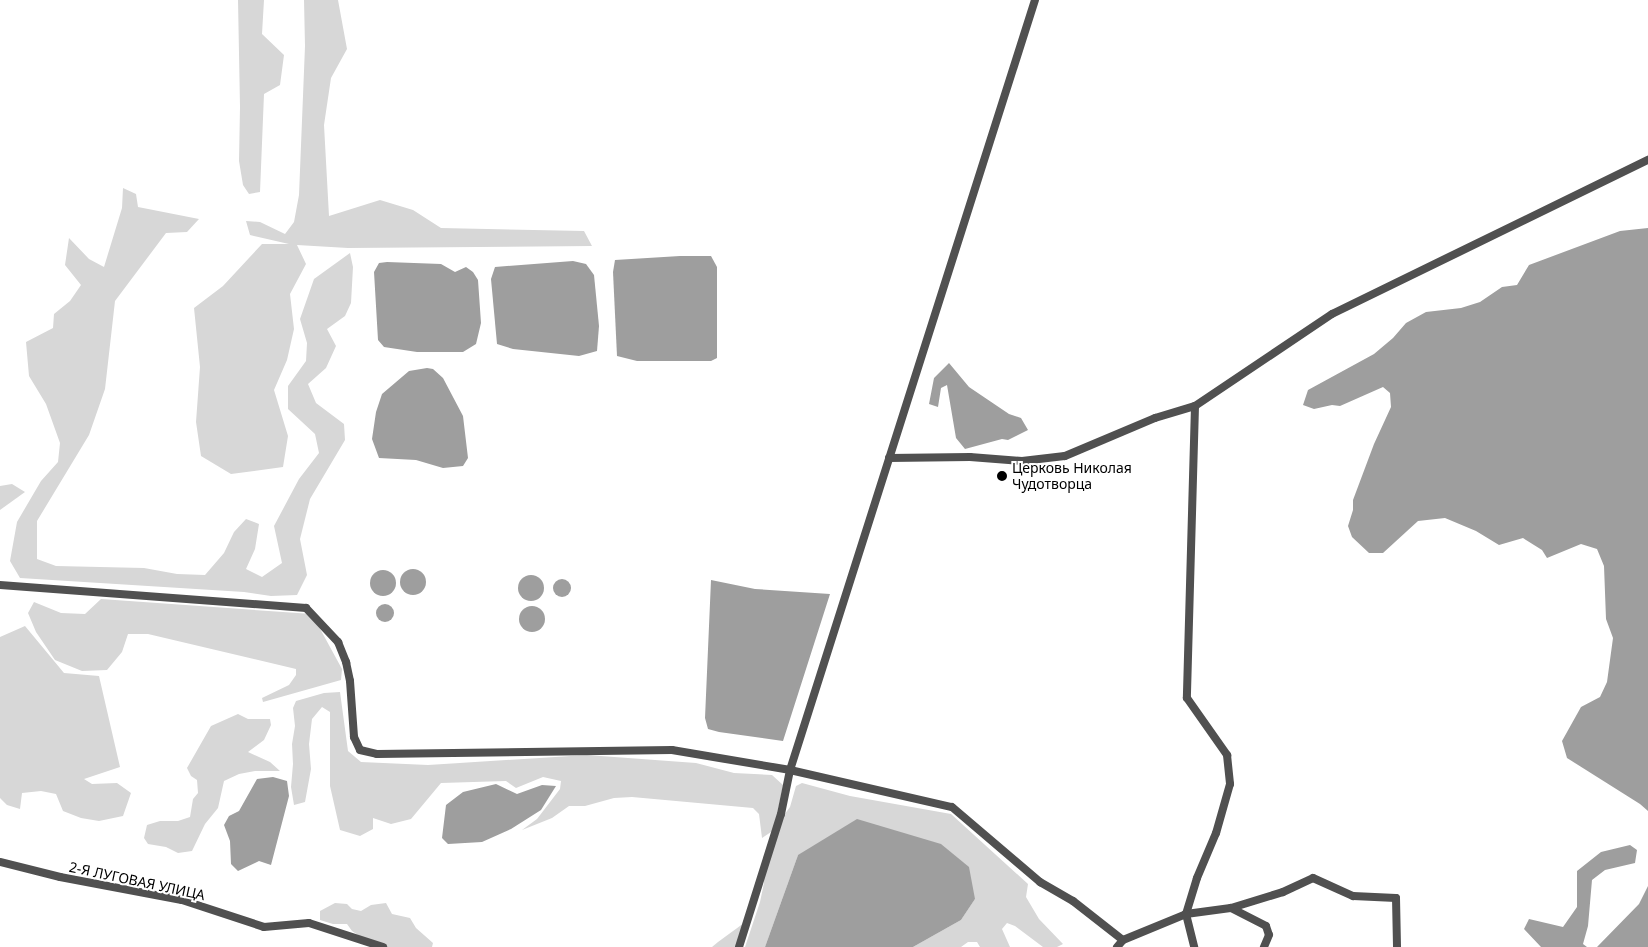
<!DOCTYPE html>
<html>
<head>
<meta charset="utf-8">
<style>
  body { margin:0 }
  #map { position:relative; width:1648px; height:947px; overflow:hidden; background:#fff; font-family:"Noto Sans",sans-serif }
  div>[style] { position:absolute }
  [style*='--x'] { left:calc(var(--x)*1px); top:calc(var(--y)*1px); width:calc(var(--w)*1px); rotate:calc(var(--a)*1deg) }
  .green>* { inset:0; background:#d7d7d7 }
  .water>* { inset:0; background:#9e9e9e }
  .round { border-radius:50% }
  .street>* { height:8px; margin:-4px; padding:0 4px; transform-origin:4px; border-radius:4px; background:#505050 }
  .dots>* { width:14px; height:14px; translate:-50% -50%; box-sizing:border-box; border:2px solid #fff; border-radius:50% }
  span { translate:-50% -50%; white-space:nowrap; text-align:center; line-height:1.15; -webkit-text-stroke:4px #fff; paint-order:stroke }
  .poi-label { font-size:14px; color:#000 }
  .left { translate:0 -50%; text-align:left }
  .street-label { font-size:14px; color:#000 }
</style>
</head>
<body>
<div id="map">
  <div class="green">
    <i style="clip-path:polygon(238px 0,264px 0,262px 34px,284px 55px,280px 85px,264px 94px,260px 192px,249px 194px,243px 185px,239px 161px,240px 107px)"></i>
    <i style="clip-path:polygon(304px 0,338px 0,347px 49px,331px 78px,324px 125px,329px 216px,380px 200px,413px 210px,441px 228px,584px 231px,592px 246px,348px 248px,297px 245px,306px 264px,290px 294px,294px 329px,287px 360px,274px 390px,288px 436px,283px 467px,231px 474px,201px 456px,196px 422px,200px 367px,194px 308px,223px 286px,262px 244px,289px 244px,250px 235px,246px 221px,260px 222px,285px 234px,294px 222px,299px 195px,305px 46px)"></i>
    <i style="clip-path:polygon(123px 188px,136px 194px,138px 207px,199px 219px,187px 232px,166px 233px,115px 301px,105px 389px,89px 435px,37px 521px,37px 559px,56px 566px,144px 568px,177px 574px,205px 575px,224px 553px,234px 532px,246px 519px,259px 524px,255px 549px,246px 569px,262px 577px,282px 563px,274px 526px,299px 479px,319px 453px,315px 434px,288px 409px,288px 386px,306px 361px,307px 343px,300px 319px,314px 279px,350px 253px,353px 267px,351px 303px,345px 316px,327px 329px,336px 346px,326px 368px,308px 384px,316px 403px,344px 424px,345px 440px,310px 499px,300px 539px,307px 575px,297px 595px,271px 596px,244px 592px,20px 578px,10px 561px,17px 522px,41px 481px,58px 462px,60px 443px,46px 404px,29px 376px,26px 342px,53px 328px,54px 314px,70px 301px,81px 285px,65px 265px,69px 238px,89px 259px,104px 267px,122px 208px)"></i>
    <i style="clip-path:polygon(12px 484px,25px 492px,0 510px,0 486px)"></i>
    <i style="clip-path:polygon(101px 599px,312px 614px,342px 669px,341px 680px,263px 702px,262px 698px,289px 685px,296px 675px,296px 669px,148px 634px,128px 634px,122px 652px,107px 670px,82px 671px,55px 660px,36px 632px,28px 613px,34px 602px,61px 613px,85px 614px)"></i>
    <i style="clip-path:polygon(25px 626px,64px 673px,99px 676px,120px 767px,84px 779px,92px 784px,117px 783px,131px 793px,123px 816px,99px 821px,81px 818px,63px 811px,56px 794px,41px 791px,22px 793px,20px 809px,7px 805px,0 798px,0 637px)"></i>
    <i style="clip-path:polygon(340px 692px,348px 751px,361px 762px,428px 765px,587px 755px,696px 763px,734px 773px,772px 775px,783px 785px,774px 830px,762px 838px,759px 814px,753px 808px,632px 797px,614px 798px,585px 806px,569px 806px,552px 818px,522px 830px,537px 819px,560px 789px,561px 781px,543px 777px,516px 788px,506px 781px,441px 783px,411px 819px,391px 824px,373px 818px,373px 829px,360px 836px,340px 830px,330px 786px,330px 712px,322px 707px,312px 719px,309px 744px,311px 769px,305px 802px,294px 805px,291px 787px,293px 764px,292px 744px,295px 726px,293px 708px,296px 701px,324px 693px)"></i>
    <i style="clip-path:polygon(238px 714px,248px 719px,270px 719px,271px 725px,264px 740px,248px 752px,270px 762px,280px 771px,255px 771px,239px 774px,224px 781px,218px 808px,205px 824px,192px 851px,178px 853px,166px 847px,148px 844px,144px 838px,147px 825px,160px 821px,178px 821px,190px 817px,193px 799px,198px 793px,197px 780px,191px 776px,187px 768px,211px 726px)"></i>
    <i style="clip-path:polygon(802px 783px,850px 796px,951px 814px,1028px 884px,1026px 897px,1039px 919px,1063px 944px,1057px 947px,1043px 947px,1015px 926px,1007px 923px,1002px 929px,1010px 947px,980px 947px,977px 942px,968px 942px,961px 947px,913px 947px,961px 920px,975px 899px,798px 855px,765px 947px,745px 947px,760px 902px,764px 883px,763px 858px,781px 819px,790px 807px,796px 786px)"></i>
    <i style="clip-path:polygon(335px 903px,347px 904px,352px 909px,361px 911px,371px 905px,386px 903px,392px 914px,410px 918px,416px 928px,433px 943px,432px 947px,384px 947px,367px 941px,352px 931px,347px 924px,333px 924px,320px 920px,320px 911px)"></i>
    <i style="clip-path:polygon(744px 923px,736px 947px,712px 947px,718px 942px)"></i>
  </div>
  <div class="water">
    <i style="clip-path:polygon(1648px 228px,1648px 811px,1640px 804px,1567px 758px,1562px 741px,1581px 707px,1600px 697px,1607px 682px,1613px 638px,1606px 619px,1604px 566px,1597px 549px,1581px 544px,1547px 558px,1542px 550px,1523px 538px,1499px 545px,1476px 531px,1445px 518px,1418px 521px,1383px 553px,1369px 553px,1352px 537px,1348px 526px,1353px 510px,1353px 500px,1374px 444px,1391px 407px,1390px 393px,1383px 387px,1340px 406px,1332px 405px,1314px 409px,1303px 405px,1308px 390px,1374px 354px,1393px 338px,1406px 323px,1426px 312px,1461px 308px,1480px 302px,1502px 287px,1517px 285px,1529px 265px,1620px 231px)"></i>
    <i style="clip-path:polygon(680px 256px,711px 256px,717px 267px,717px 358px,711px 361px,637px 361px,617px 356px,613px 272px,615px 260px)"></i>
    <i style="clip-path:polygon(573px 261px,586px 264px,594px 275px,599px 326px,597px 351px,579px 356px,513px 349px,497px 344px,491px 279px,495px 267px)"></i>
    <i style="clip-path:polygon(387px 262px,441px 264px,455px 272px,466px 267px,473px 272px,478px 280px,481px 323px,476px 344px,463px 352px,417px 352px,384px 347px,378px 340px,374px 272px,379px 263px)"></i>
    <i style="clip-path:polygon(949px 363px,969px 387px,1009px 414px,1021px 418px,1028px 430px,1008px 440px,1002px 439px,965px 449px,956px 438px,947px 385px,941px 388px,938px 407px,929px 404px,934px 378px)"></i>
    <i style="clip-path:polygon(427px 368px,433px 369px,443px 378px,463px 416px,468px 458px,463px 466px,443px 468px,416px 460px,379px 458px,372px 439px,376px 412px,382px 394px,409px 371px)"></i>
    <i class="round" style="left:400px;top:569px;width:26px;height:26px"></i>
    <i class="round" style="left:370px;top:570px;width:26px;height:26px"></i>
    <i class="round" style="left:518px;top:575px;width:26px;height:26px"></i>
    <i class="round" style="left:553px;top:579px;width:18px;height:18px"></i>
    <i style="clip-path:polygon(711px 580px,755px 589px,830px 594px,783px 741px,719px 732px,708px 729px,705px 718px)"></i>
    <i class="round" style="left:376px;top:604px;width:18px;height:18px"></i>
    <i class="round" style="left:519px;top:606px;width:26px;height:26px"></i>
    <i style="clip-path:polygon(273px 777px,287px 781px,289px 796px,271px 865px,259px 861px,238px 871px,231px 864px,230px 841px,224px 825px,229px 816px,239px 811px,257px 779px)"></i>
    <i style="clip-path:polygon(496px 784px,517px 794px,542px 785px,556px 786px,541px 810px,511px 829px,482px 842px,448px 844px,442px 838px,446px 805px,463px 792px)"></i>
    <i style="clip-path:polygon(857px 819px,941px 844px,969px 867px,975px 899px,961px 920px,913px 947px,765px 947px,798px 855px)"></i>
    <i style="clip-path:polygon(1630px 845px,1637px 850px,1635px 863px,1605px 870px,1592px 880px,1588px 926px,1583px 944px,1587px 947px,1541px 947px,1524px 929px,1529px 919px,1563px 927px,1577px 907px,1577px 871px,1601px 852px)"></i>
    <i style="clip-path:polygon(1648px 886px,1648px 947px,1597px 947px,1639px 904px)"></i>
  </div>
  <div class="street">
    <i style="--x:1195;--y:406;--w:292;--a:91.6"></i>
    <i style="--x:1187;--y:698;--w:70;--a:54.9"></i>
    <i style="--x:1227;--y:755;--w:29;--a:84"></i>
    <i style="--x:1230;--y:784;--w:51;--a:105.9"></i>
    <i style="--x:1216;--y:833;--w:49;--a:112.9"></i>
    <i style="--x:1197;--y:878;--w:38;--a:107"></i>
    <i style="--x:1186;--y:914;--w:45;--a:-7.6"></i>
    <i style="--x:1231;--y:908;--w:54;--a:-17.1"></i>
    <i style="--x:1283;--y:892;--w:33;--a:-25"></i>
    <i style="--x:1313;--y:878;--w:44;--a:24.2"></i>
    <i style="--x:1353;--y:896;--w:43;--a:2.7"></i>
    <i style="--x:1396;--y:898;--w:49;--a:88.8"></i>
    <i style="--x:889;--y:458;--w:81;--a:-0.7"></i>
    <i style="--x:970;--y:457;--w:52;--a:4.4"></i>
    <i style="--x:1022;--y:461;--w:43;--a:-6.6"></i>
    <i style="--x:1065;--y:456;--w:98;--a:-22.9"></i>
    <i style="--x:1155;--y:418;--w:42;--a:-16.7"></i>
    <i style="--x:1195;--y:406;--w:165;--a:-33.9"></i>
    <i style="--x:1332;--y:314;--w:352;--a:-26"></i>
    <i style="--x:0;--y:585;--w:307;--a:4.3"></i>
    <i style="--x:306;--y:608;--w:47;--a:46.7"></i>
    <i style="--x:338;--y:642;--w:22;--a:68"></i>
    <i style="--x:346;--y:662;--w:19;--a:78"></i>
    <i style="--x:350;--y:681;--w:56;--a:85.9"></i>
    <i style="--x:354;--y:737;--w:14;--a:65"></i>
    <i style="--x:360;--y:750;--w:17;--a:13"></i>
    <i style="--x:377;--y:754;--w:295;--a:-0.8"></i>
    <i style="--x:672;--y:750;--w:120;--a:9.6"></i>
    <i style="--x:790;--y:770;--w:166;--a:12.9"></i>
    <i style="--x:952;--y:807;--w:116;--a:40.4"></i>
    <i style="--x:1040;--y:882;--w:38;--a:30"></i>
    <i style="--x:1073;--y:901;--w:63;--a:38"></i>
    <i style="--x:0;--y:862;--w:62;--a:14"></i>
    <i style="--x:60;--y:877;--w:124;--a:10.7"></i>
    <i style="--x:182;--y:900;--w:86;--a:18.2"></i>
    <i style="--x:264;--y:927;--w:45;--a:-5.1"></i>
    <i style="--x:309;--y:923;--w:78;--a:18"></i>
    <i style="--x:1231;--y:908;--w:39;--a:27"></i>
    <i style="--x:1266;--y:926;--w:9;--a:72"></i>
    <i style="--x:1269;--y:935;--w:13;--a:113"></i>
    <i style="--x:739;--y:947;--w:139;--a:-72.5"></i>
    <i style="--x:781;--y:814;--w:45;--a:-78.4"></i>
    <i style="--x:790;--y:770;--w:808;--a:-72.35"></i>
    <i style="--x:1117;--y:947;--w:9;--a:-49"></i>
    <i style="--x:1123;--y:940;--w:68;--a:-22.4"></i>
    <i style="--x:1186;--y:914;--w:34;--a:76"></i>
  </div>
  <div class="dots">
    <i style="left:1002px;top:476px;background:#000"></i>
  </div>
  <div class="poi-label">
    <span class="left" style="left:1012px;top:476px">Церковь Николая<br>Чудотворца</span>
  </div>
  <div class="street-label">
    <span style="left:137px;top:881px;rotate:12deg">2-Я ЛУГОВАЯ УЛИЦА</span>
  </div>
</div>
</body>
</html>
